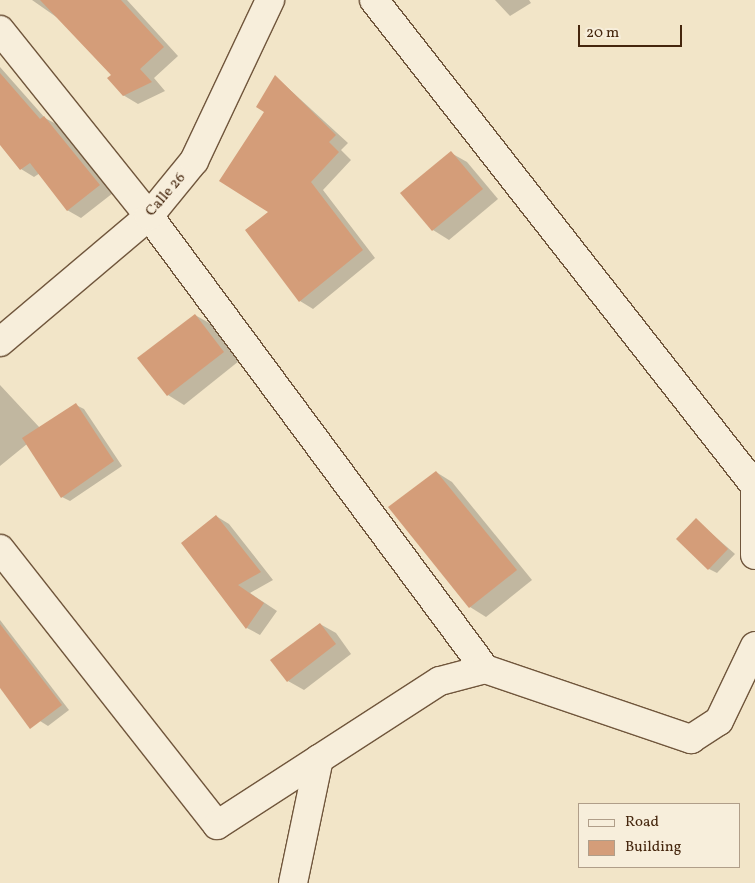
<!DOCTYPE html>
<html>
<head>
<meta charset="utf-8">
<style>
  body { margin:0 }
  #map { position:relative; width:755px; height:883px; overflow:hidden; background:#f2e5c8; font-family:Vollkorn,serif }
  div>[style] { position:absolute }
  [style*='--x'] { left:calc(var(--x)*1px); top:calc(var(--y)*1px); width:calc(var(--w)*1px); rotate:calc(var(--a)*1deg) }
  .shadow>* { inset:0; background:#0003 }
  .building>* { inset:0; background:#d49d79 }
  .roads { filter:drop-shadow(1px 0 #70563c) drop-shadow(-1px 0 #70563c) drop-shadow(0 1px #70563c) drop-shadow(0 -1px #70563c) }
  .minor>* { height:28px; margin:-14px; padding:0 14px; transform-origin:14px; border-radius:14px; background:#f7eedb }
  span { translate:-50% -50%; white-space:nowrap; text-align:center; line-height:1.15; -webkit-text-stroke:4px #f7eedb; paint-order:stroke }
  .street-label { font-size:15px; color:#45260d }
  .legend { position:absolute; left:578px; top:803px; width:162px; height:65px; box-sizing:border-box; background:#f7eedb; border:1px solid #b09e89; margin:0; padding:6px 9px; list-style:none; font-size:15px; color:#45260d }
  .legend li { display:flex; align-items:center; gap:10px; height:25px }
  .legend b { width:25px; border:1px solid #b09e89 }
  .scale { position:absolute; left:578px; top:25px; width:104px; height:22px; box-sizing:border-box; border:2px solid #45260d; border-top:0; padding-left:6px; font-size:15px; line-height:18px; white-space:nowrap; color:#45260d; -webkit-text-stroke:4px #f7eedb; paint-order:stroke }
</style>
</head>
<body>
<div id="map">
  <div class="shadow">
    <i style="clip-path:polygon(32px 0,127px 0,178px 56px,154px 78px,165px 91px,138px 104px,123px 95px,113px 75px,62px 21px)"></i>
    <i style="clip-path:polygon(495px 0,529px 0,531px 3px,510px 16px)"></i>
    <i style="clip-path:polygon(0 67px,45px 118px,58px 125px,113px 193px,81px 218px,67px 210px,40px 173px,34px 177px,21px 169px,0 143px)"></i>
    <i style="clip-path:polygon(276px 77px,348px 143px,341px 150px,351px 160px,323px 190px,375px 258px,313px 309px,300px 301px,246px 230px,270px 212px,266px 111px)"></i>
    <i style="clip-path:polygon(451px 153px,467px 162px,498px 199px,449px 240px,433px 230px)"></i>
    <i style="clip-path:polygon(195px 315px,211px 324px,239px 361px,184px 405px,168px 395px)"></i>
    <i style="clip-path:polygon(0 385px,40px 428px,76px 405px,84px 409px,122px 466px,70px 501px,62px 497px,27px 444px,0 466px)"></i>
    <i style="clip-path:polygon(436px 472px,452px 482px,532px 580px,486px 617px,470px 607px,390px 507px)"></i>
    <i style="clip-path:polygon(216px 516px,229px 524px,273px 580px,250px 593px,277px 611px,260px 635px,247px 628px,182px 543px)"></i>
    <i style="clip-path:polygon(696px 520px,735px 554px,717px 573px,709px 569px)"></i>
    <i style="clip-path:polygon(0 620px,69px 710px,48px 726px,40px 721px,0 663px)"></i>
    <i style="clip-path:polygon(320px 624px,336px 633px,351px 654px,304px 690px,288px 681px)"></i>
  </div>
  <div class="building">
    <i style="clip-path:polygon(40px 0,121px 0,164px 47px,140px 69px,152px 82px,123px 96px,107px 78px,111px 75px)"></i>
    <i style="clip-path:polygon(0 73px,40px 119px,44px 116px,100px 185px,67px 211px,30px 163px,20px 170px,0 145px)"></i>
    <i style="clip-path:polygon(275px 75px,336px 135px,329px 142px,339px 152px,311px 182px,363px 250px,299px 302px,245px 230px,268px 212px,219px 181px,264px 112px,256px 107px)"></i>
    <i style="clip-path:polygon(451px 151px,483px 189px,432px 231px,400px 193px)"></i>
    <i style="clip-path:polygon(195px 314px,224px 352px,167px 396px,137px 358px)"></i>
    <i style="clip-path:polygon(76px 403px,114px 461px,61px 498px,22px 438px)"></i>
    <i style="clip-path:polygon(436px 471px,517px 570px,469px 608px,388px 507px)"></i>
    <i style="clip-path:polygon(216px 515px,261px 572px,238px 585px,264px 603px,246px 629px,181px 543px)"></i>
    <i style="clip-path:polygon(696px 518px,728px 549px,708px 570px,676px 539px)"></i>
    <i style="clip-path:polygon(320px 623px,336px 644px,287px 682px,270px 660px)"></i>
    <i style="clip-path:polygon(0 624px,62px 705px,30px 729px,0 688px)"></i>
  </div>
  <div class="roads">
    <div class="minor">
      <i style="--x:374;--y:0;--w:613;--a:51.9"></i>
      <i style="--x:0;--y:30;--w:238;--a:51.3"></i>
      <i style="--x:149;--y:216;--w:564;--a:53.43"></i>
      <i style="--x:0;--y:342;--w:195;--a:-40.2"></i>
      <i style="--x:149;--y:216;--w:71;--a:-50.7"></i>
      <i style="--x:194;--y:161;--w:178;--a:-64.7"></i>
      <i style="--x:755;--y:476;--w:79;--a:90"></i>
      <i style="--x:0;--y:549;--w:351;--a:51.8"></i>
      <i style="--x:217;--y:825;--w:265;--a:-32.9"></i>
      <i style="--x:440;--y:681;--w:47;--a:-14.9"></i>
      <i style="--x:485;--y:669;--w:218;--a:18.8"></i>
      <i style="--x:691;--y:739;--w:33;--a:-33"></i>
      <i style="--x:719;--y:721;--w:83;--a:-64.4"></i>
      <i style="--x:293;--y:883;--w:127;--a:-78.2"></i>
    </div>
  </div>
  <div class="street-label">
    <span style="left:166px;top:195px;rotate:-49deg">Calle 26</span>
  </div>
  <ul class="legend">
  <li><b style="height:6px;background:#f7eedb"></b>Road</li>
  <li><b style="height:14px;background:#d49d79"></b>Building</li>
  </ul>
  <div class="scale">20 m</div>
</div>
</body>
</html>
